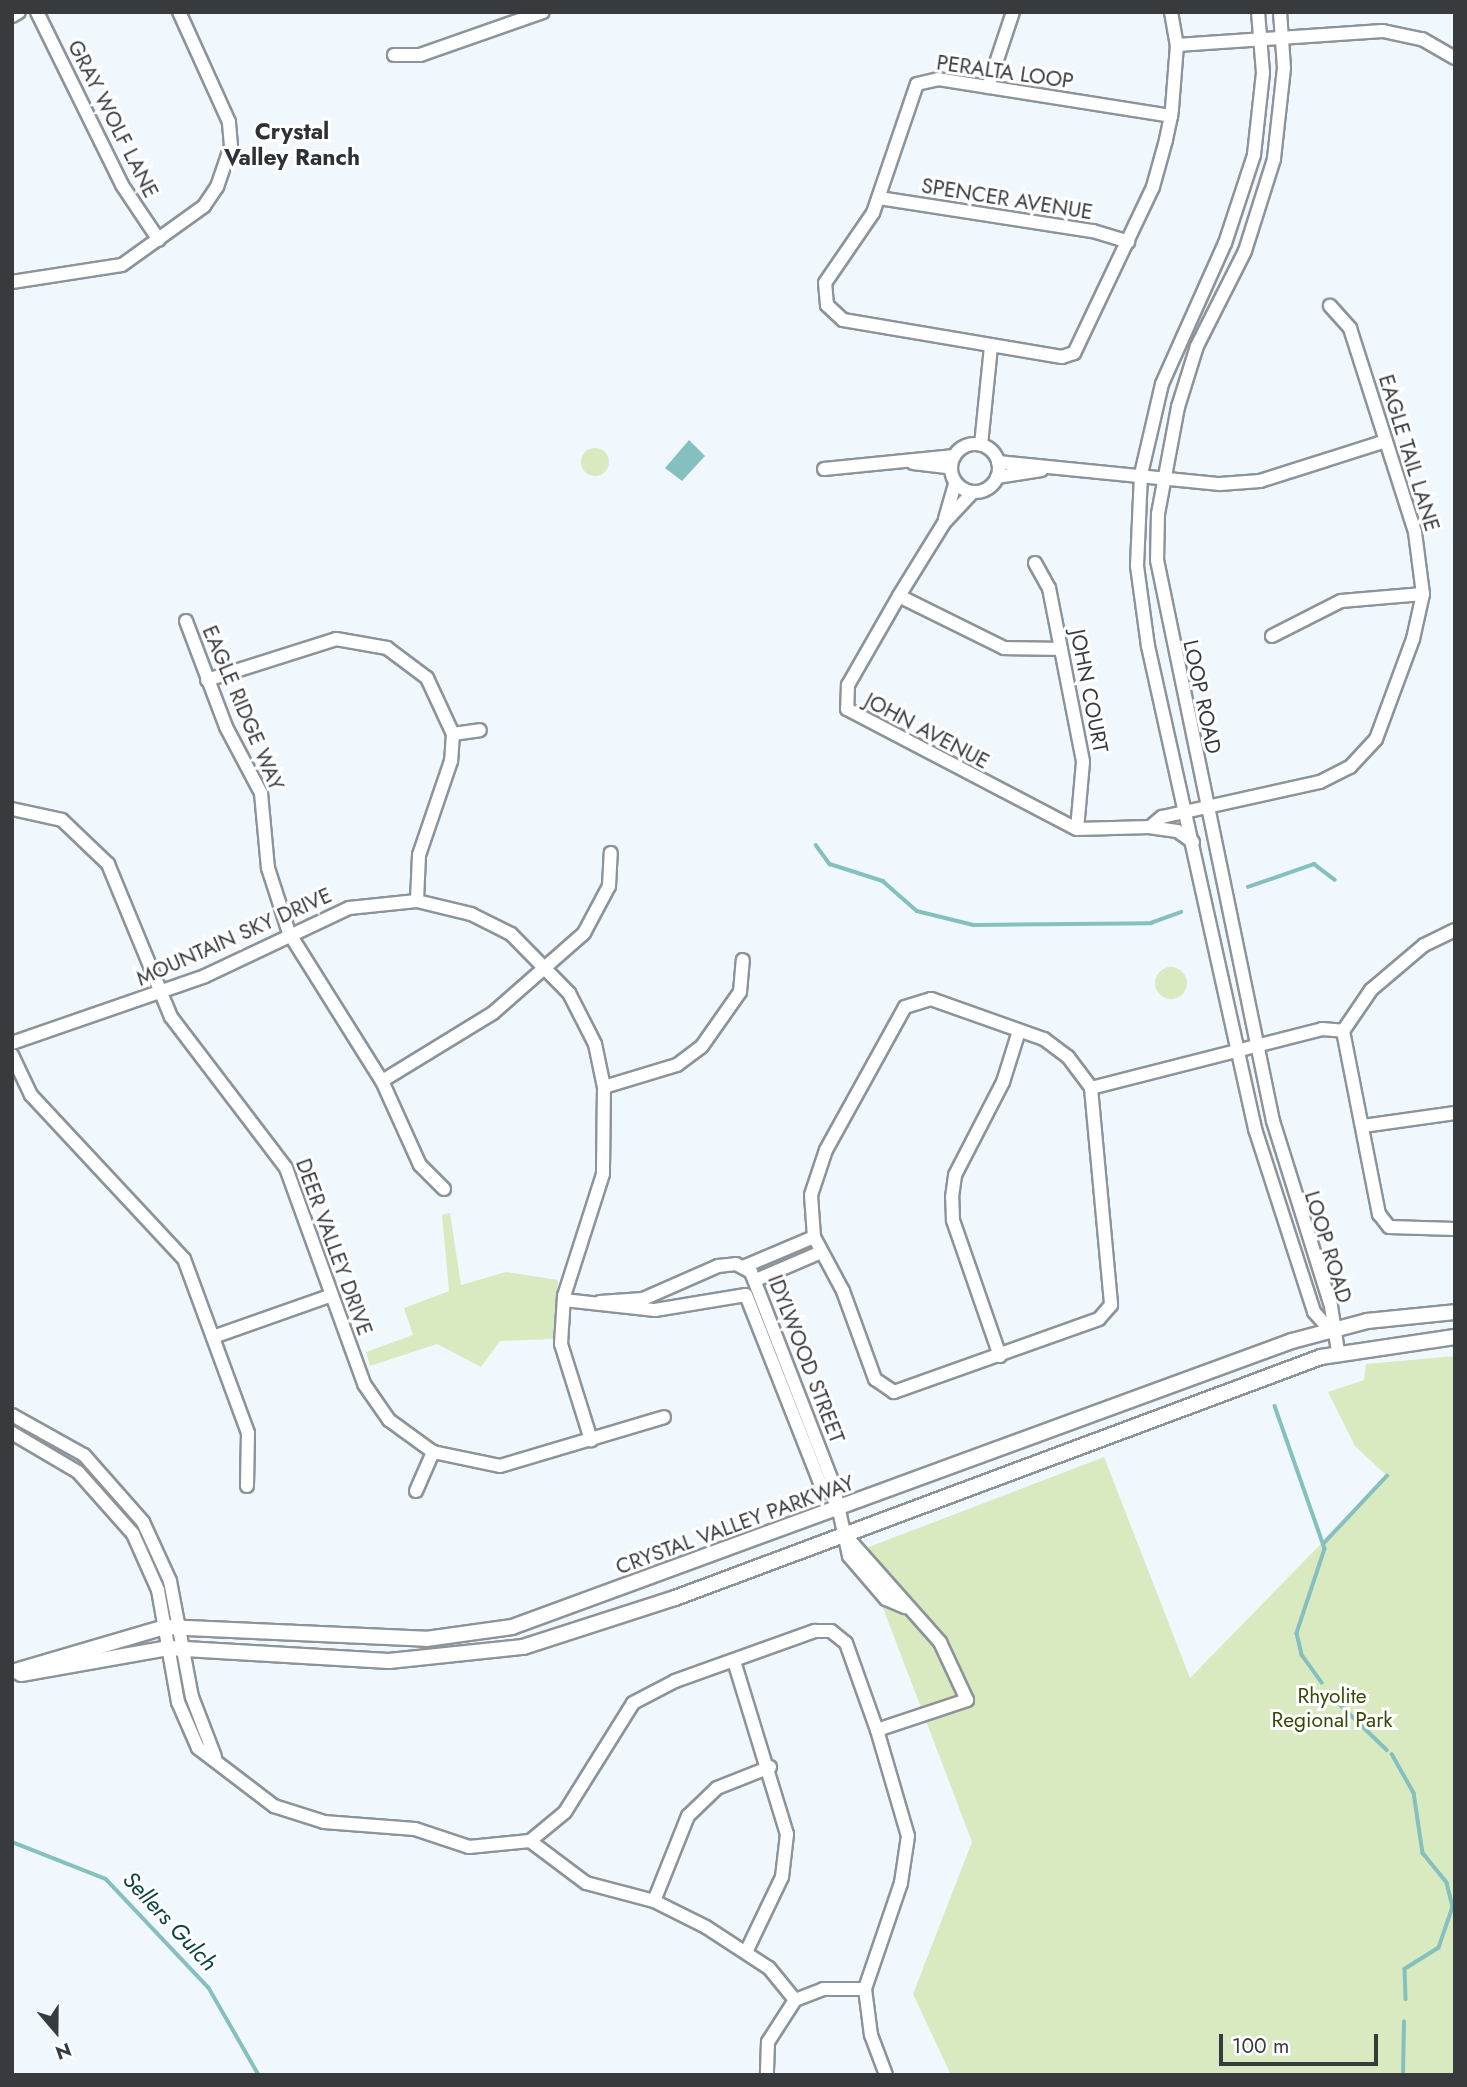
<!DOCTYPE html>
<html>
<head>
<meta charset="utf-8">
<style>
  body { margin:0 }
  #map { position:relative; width:1467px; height:2087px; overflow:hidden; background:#f0f8fe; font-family:Jost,sans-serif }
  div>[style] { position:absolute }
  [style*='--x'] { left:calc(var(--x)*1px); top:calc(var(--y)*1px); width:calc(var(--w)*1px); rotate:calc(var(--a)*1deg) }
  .green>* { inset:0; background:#d9eac0 }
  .round { border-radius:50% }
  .water>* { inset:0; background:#85c0bf }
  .stream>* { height:3.5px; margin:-1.75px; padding:0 1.75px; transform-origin:1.75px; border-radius:1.75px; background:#85c0bf }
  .roads { filter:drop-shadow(2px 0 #8d9499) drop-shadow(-2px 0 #8d9499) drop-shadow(0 2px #8d9499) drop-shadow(0 -2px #8d9499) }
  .minor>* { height:12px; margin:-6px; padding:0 6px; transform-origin:6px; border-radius:6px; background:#fff }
  .minor>.ring { margin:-6px; padding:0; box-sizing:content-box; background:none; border:12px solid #fff; border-radius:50% }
  .major>* { height:14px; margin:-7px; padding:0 7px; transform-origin:7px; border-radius:7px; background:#fff }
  span { translate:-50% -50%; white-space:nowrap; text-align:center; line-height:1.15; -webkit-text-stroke:6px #fff; paint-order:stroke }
  .street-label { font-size:21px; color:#383b3e }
  .park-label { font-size:21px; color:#364906 }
  .neighbourhood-label { font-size:23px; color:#2c3237; font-weight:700 }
  .water-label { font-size:23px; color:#0c4444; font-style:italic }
  .frame { position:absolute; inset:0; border:14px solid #383b3e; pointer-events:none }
  .north { position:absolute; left:21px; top:1996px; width:70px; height:70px; -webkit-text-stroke:5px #fff; paint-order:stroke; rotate:160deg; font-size:19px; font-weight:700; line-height:28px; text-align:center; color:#383b3e }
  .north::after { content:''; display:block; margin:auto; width:24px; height:32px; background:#383b3e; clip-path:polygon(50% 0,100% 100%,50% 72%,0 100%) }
  .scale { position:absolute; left:1219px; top:2034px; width:159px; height:32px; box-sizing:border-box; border:4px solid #383b3e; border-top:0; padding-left:9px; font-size:21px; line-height:24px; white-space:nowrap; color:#383b3e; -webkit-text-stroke:5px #fff; paint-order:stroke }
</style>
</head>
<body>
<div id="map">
  <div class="green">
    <i class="round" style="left:581px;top:448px;width:28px;height:28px"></i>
    <i class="round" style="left:1155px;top:967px;width:32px;height:32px"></i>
    <i style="clip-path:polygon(450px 1213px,461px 1285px,506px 1272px,558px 1280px,553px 1339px,500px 1341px,481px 1367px,437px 1344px,370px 1366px,366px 1352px,413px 1335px,404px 1308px,449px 1291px,442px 1215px)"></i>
    <i style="clip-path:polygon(1455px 1356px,1455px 2075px,951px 2075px,913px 1994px,972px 1842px,861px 1550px,1104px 1457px,1190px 1678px,1387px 1476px,1355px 1446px,1328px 1392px,1364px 1380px,1366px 1364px)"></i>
  </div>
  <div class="water">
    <i style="clip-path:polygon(689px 440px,705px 456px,682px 481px,665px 468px)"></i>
  </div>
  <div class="stream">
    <i style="--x:816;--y:845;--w:24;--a:54"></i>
    <i style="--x:830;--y:864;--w:56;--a:17.8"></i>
    <i style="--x:883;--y:881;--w:45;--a:41.4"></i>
    <i style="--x:917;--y:911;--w:59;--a:13.8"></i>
    <i style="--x:974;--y:925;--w:177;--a:-0.6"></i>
    <i style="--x:1151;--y:923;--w:32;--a:-20"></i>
    <i style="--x:1248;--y:887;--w:70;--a:-19.2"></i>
    <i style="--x:1314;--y:864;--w:26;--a:37"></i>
    <i style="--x:1275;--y:1406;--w:151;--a:70.7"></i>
    <i style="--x:1325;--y:1549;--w:89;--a:108.4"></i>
    <i style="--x:1297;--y:1633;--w:23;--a:77"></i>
    <i style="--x:1302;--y:1655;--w:34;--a:54"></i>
    <i style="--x:1324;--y:1543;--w:92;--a:-46.8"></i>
    <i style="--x:1328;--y:1693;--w:82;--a:44"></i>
    <i style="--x:1392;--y:1754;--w:45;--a:60.6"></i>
    <i style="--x:1414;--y:1793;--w:61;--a:81.5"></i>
    <i style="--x:1423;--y:1853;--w:38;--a:51"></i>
    <i style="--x:1447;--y:1883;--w:25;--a:76"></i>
    <i style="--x:1453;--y:1907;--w:43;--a:108.9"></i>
    <i style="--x:1439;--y:1948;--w:40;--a:148"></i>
    <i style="--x:1405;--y:1969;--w:30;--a:88"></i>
    <i style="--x:12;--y:1842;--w:101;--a:21.5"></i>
    <i style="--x:106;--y:1879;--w:150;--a:46.6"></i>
    <i style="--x:209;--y:1988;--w:100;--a:60.1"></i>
    <i style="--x:1403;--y:2075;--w:53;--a:-88.9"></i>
  </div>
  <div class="roads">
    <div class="minor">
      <i style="--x:37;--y:12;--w:193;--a:63.8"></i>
      <i style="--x:122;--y:185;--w:66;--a:56.1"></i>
      <i style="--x:1171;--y:12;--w:34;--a:80"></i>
      <i style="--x:1177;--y:45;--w:64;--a:94.5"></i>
      <i style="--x:1172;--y:109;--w:7;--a:98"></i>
      <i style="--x:1171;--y:116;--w:25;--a:102"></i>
      <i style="--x:1166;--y:140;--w:49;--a:105.5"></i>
      <i style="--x:1153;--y:187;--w:184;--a:115.4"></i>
      <i style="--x:1074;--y:353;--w:13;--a:162"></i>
      <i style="--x:1062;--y:357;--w:222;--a:-170.4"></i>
      <i style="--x:843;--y:320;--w:22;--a:-137"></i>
      <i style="--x:827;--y:305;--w:22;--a:-95"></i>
      <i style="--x:825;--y:283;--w:85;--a:-55.6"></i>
      <i style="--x:873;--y:213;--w:136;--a:-71.2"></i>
      <i style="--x:917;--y:84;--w:22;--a:-13"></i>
      <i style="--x:938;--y:79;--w:236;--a:9"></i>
      <i style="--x:1258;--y:12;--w:61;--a:85.3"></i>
      <i style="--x:1263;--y:73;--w:82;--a:96.3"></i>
      <i style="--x:1254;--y:155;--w:93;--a:108.2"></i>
      <i style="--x:1225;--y:243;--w:154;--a:114.1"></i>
      <i style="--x:1162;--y:384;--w:92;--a:103.1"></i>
      <i style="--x:1141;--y:474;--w:92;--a:92.5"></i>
      <i style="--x:1137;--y:566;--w:81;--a:82.2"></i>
      <i style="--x:1148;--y:646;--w:495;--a:77.5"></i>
      <i style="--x:1255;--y:1129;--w:192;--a:72.1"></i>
      <i style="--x:1314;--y:1312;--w:24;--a:48"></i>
      <i style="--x:1280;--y:12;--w:56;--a:85.9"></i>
      <i style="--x:1284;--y:68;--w:92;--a:96.3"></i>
      <i style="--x:1274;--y:159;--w:96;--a:107.5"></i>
      <i style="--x:1245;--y:251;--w:106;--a:116.8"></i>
      <i style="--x:1197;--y:346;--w:64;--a:107.3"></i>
      <i style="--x:1178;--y:407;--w:109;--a:100.6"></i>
      <i style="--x:1158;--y:514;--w:46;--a:91.2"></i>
      <i style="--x:1157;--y:560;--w:573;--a:78.32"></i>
      <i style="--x:1273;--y:1121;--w:194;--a:72.6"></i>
      <i style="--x:1331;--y:1306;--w:47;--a:81.3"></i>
      <i style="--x:12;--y:16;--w:8;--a:-30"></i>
      <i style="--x:1177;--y:45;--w:206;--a:-3.9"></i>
      <i style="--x:1383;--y:31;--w:40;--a:12"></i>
      <i style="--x:1422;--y:39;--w:38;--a:30"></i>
      <i style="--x:394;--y:55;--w:26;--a:0"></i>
      <i style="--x:420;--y:55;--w:130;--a:-19.3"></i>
      <i style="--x:988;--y:87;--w:79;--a:-71.6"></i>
      <i style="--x:879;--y:198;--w:217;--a:8.8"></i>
      <i style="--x:1093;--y:231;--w:37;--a:17"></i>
      <i style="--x:12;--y:282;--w:111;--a:-8.8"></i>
      <i style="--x:122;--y:265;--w:101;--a:-35.7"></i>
      <i style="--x:204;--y:206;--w:23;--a:-56"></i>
      <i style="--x:217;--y:187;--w:43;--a:-71.1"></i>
      <i style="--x:231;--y:146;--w:24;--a:-95"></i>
      <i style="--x:229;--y:122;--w:121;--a:-114.4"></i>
      <i class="ring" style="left:951px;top:444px;width:36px;height:36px"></i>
      <i style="--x:981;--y:445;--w:100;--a:-84.2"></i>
      <i style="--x:998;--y:462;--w:223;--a:5.7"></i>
      <i style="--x:1220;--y:484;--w:40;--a:-4.3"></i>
      <i style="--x:1260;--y:481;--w:132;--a:-17.6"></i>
      <i style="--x:913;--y:463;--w:38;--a:7"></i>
      <i style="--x:824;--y:469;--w:131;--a:-5.7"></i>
      <i style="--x:997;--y:477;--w:45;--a:-9"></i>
      <i style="--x:973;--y:492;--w:42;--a:133.1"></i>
      <i style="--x:944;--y:523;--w:86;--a:121.7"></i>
      <i style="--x:899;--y:596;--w:103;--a:119.8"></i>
      <i style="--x:848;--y:685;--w:24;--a:92"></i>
      <i style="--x:847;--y:709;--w:259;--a:27.6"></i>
      <i style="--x:1077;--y:829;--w:73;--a:-1.6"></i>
      <i style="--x:945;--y:519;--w:37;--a:-74"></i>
      <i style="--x:1035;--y:563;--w:29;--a:61"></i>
      <i style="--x:1049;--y:588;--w:177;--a:78.9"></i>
      <i style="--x:1083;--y:762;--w:67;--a:95.1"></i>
      <i style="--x:899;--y:596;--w:117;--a:26.3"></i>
      <i style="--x:1004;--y:648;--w:57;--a:1"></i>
      <i style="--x:186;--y:621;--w:113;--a:69.3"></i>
      <i style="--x:226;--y:727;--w:75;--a:62.1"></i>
      <i style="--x:261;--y:793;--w:75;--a:84.7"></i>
      <i style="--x:268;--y:868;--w:68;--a:72.1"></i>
      <i style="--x:289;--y:933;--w:175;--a:57.9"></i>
      <i style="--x:382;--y:1081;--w:92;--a:65.7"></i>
      <i style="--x:420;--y:1165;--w:34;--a:45"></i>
      <i style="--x:1272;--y:636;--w:77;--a:-26.9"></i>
      <i style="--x:1341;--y:601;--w:82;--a:-4.9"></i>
      <i style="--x:207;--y:680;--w:135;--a:-17.6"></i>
      <i style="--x:336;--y:639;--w:52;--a:10"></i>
      <i style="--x:387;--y:648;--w:50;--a:36.9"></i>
      <i style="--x:427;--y:678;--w:62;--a:65.1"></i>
      <i style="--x:453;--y:734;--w:27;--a:94"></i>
      <i style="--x:451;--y:761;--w:99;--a:108.8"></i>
      <i style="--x:419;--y:855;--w:46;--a:92.5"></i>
      <i style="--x:453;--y:734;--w:27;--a:-8"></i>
      <i style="--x:12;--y:809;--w:51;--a:12.4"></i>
      <i style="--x:62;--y:820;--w:64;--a:43.7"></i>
      <i style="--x:108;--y:864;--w:165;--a:67.6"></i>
      <i style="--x:171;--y:1017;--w:190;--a:52.7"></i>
      <i style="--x:286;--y:1168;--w:230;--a:70.1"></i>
      <i style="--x:364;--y:1384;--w:44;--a:55.2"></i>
      <i style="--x:389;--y:1420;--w:54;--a:36"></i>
      <i style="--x:433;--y:1452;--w:68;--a:11.8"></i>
      <i style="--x:500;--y:1466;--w:171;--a:-16.6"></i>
      <i style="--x:1193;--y:842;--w:19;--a:-145"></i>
      <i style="--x:1177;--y:831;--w:27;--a:-172"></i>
      <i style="--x:1150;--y:827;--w:16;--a:-40"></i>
      <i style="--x:1162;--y:817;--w:162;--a:-12.5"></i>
      <i style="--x:1320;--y:782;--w:34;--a:-27"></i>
      <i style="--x:1350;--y:767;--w:38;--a:-47"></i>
      <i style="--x:1376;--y:739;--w:107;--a:-69.7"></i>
      <i style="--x:1413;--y:639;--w:46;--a:-77.5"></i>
      <i style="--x:1423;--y:594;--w:63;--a:-97.4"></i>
      <i style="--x:1415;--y:532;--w:214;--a:-107.7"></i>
      <i style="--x:1350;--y:328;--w:30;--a:-132"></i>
      <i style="--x:1455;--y:930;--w:34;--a:154"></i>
      <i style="--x:1424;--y:945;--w:70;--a:139.7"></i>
      <i style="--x:1371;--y:990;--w:50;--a:124.3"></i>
      <i style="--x:1343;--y:1031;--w:187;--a:78.9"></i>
      <i style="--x:1379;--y:1214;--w:16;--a:52"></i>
      <i style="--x:1389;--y:1227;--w:66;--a:1.7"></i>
      <i style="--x:931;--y:999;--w:120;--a:19.5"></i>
      <i style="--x:1044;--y:1039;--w:30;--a:37"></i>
      <i style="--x:1068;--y:1057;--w:39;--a:53"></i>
      <i style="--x:1091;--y:1088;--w:218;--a:84.7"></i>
      <i style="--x:1111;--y:1305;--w:18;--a:131"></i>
      <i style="--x:1099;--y:1319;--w:218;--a:160.4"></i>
      <i style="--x:894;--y:1392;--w:23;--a:-146"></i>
      <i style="--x:875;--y:1379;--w:94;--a:-110"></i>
      <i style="--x:843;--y:1291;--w:61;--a:-118.2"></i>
      <i style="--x:814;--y:1237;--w:42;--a:-94.1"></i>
      <i style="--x:811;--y:1195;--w:47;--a:-71.6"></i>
      <i style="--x:826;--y:1150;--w:163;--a:-61.1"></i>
      <i style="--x:905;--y:1007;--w:27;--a:-17"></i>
      <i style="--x:12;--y:1043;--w:204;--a:-19.1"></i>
      <i style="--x:205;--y:976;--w:159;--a:-25.3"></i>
      <i style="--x:349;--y:908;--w:68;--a:-5.9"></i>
      <i style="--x:417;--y:901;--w:56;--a:13.5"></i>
      <i style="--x:471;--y:914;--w:45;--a:26.6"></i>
      <i style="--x:511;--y:934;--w:83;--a:45.5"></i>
      <i style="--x:569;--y:993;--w:57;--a:63"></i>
      <i style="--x:595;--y:1044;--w:44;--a:78.2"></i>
      <i style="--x:604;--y:1087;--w:87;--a:90.7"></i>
      <i style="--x:603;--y:1174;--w:128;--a:107.7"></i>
      <i style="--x:564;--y:1296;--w:48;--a:93.6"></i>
      <i style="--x:561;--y:1344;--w:101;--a:72.6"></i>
      <i style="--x:12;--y:1055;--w:44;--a:64.6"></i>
      <i style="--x:31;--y:1095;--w:224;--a:47"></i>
      <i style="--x:184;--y:1259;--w:185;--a:69.8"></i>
      <i style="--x:248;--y:1433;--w:53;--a:91.1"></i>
      <i style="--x:382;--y:1081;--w:130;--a:-31.5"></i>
      <i style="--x:493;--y:1013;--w:121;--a:-41.3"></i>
      <i style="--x:584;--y:933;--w:53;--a:-62"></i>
      <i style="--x:609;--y:886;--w:33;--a:-87"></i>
      <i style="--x:604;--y:1087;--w:76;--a:-16.8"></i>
      <i style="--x:677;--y:1065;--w:31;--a:-37"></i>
      <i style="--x:702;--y:1046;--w:66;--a:-54.9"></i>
      <i style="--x:740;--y:992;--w:32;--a:-85"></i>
      <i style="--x:1091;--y:1088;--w:238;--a:-14.3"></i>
      <i style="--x:1322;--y:1029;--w:21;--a:5"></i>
      <i style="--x:1363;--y:1126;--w:93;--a:-8"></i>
      <i style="--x:743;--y:1267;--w:77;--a:-22.9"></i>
      <i style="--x:756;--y:1280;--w:71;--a:-23.3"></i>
      <i style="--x:564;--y:1300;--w:92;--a:6.3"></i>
      <i style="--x:655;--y:1310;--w:92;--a:-9.4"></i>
      <i style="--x:746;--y:1295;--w:207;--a:68.5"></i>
      <i style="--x:822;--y:1488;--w:9;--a:32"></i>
      <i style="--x:600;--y:1302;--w:43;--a:-4"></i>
      <i style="--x:643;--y:1299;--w:82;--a:-23.7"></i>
      <i style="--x:718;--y:1266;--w:18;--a:-6"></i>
      <i style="--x:736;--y:1264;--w:17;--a:28"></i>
      <i style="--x:751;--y:1272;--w:226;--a:68.8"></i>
      <i style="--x:833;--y:1483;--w:75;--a:77.6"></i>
      <i style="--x:849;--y:1556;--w:57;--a:49.3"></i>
      <i style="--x:886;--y:1599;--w:21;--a:23"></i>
      <i style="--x:213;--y:1337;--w:126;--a:-19.4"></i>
      <i style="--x:1000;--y:1356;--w:144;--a:-109.1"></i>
      <i style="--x:953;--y:1220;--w:23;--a:-92"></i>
      <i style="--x:952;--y:1197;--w:22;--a:-82"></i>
      <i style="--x:955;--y:1175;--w:105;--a:-62.7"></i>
      <i style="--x:1003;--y:1082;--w:53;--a:-72.6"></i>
      <i style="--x:12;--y:1415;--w:82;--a:29.1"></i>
      <i style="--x:84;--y:1455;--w:89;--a:48.6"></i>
      <i style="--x:143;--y:1522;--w:65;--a:65.4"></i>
      <i style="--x:170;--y:1581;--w:118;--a:79.3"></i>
      <i style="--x:192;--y:1697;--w:64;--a:69"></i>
      <i style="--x:12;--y:1433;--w:77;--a:30.6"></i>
      <i style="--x:78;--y:1472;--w:83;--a:48.4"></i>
      <i style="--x:133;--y:1534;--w:61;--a:65.9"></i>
      <i style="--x:158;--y:1590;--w:114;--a:79.9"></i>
      <i style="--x:178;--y:1702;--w:50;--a:66.5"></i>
      <i style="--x:198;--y:1748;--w:96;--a:37.3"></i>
      <i style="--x:274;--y:1806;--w:52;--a:17.7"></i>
      <i style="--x:324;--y:1822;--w:91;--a:4.4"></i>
      <i style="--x:415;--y:1829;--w:57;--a:18.4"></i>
      <i style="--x:469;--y:1847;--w:61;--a:-5.6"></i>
      <i style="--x:530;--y:1841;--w:70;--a:36.9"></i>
      <i style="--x:586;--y:1883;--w:70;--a:14.8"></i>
      <i style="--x:654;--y:1901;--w:58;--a:26.6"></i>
      <i style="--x:706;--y:1927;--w:75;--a:33.1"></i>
      <i style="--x:769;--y:1968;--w:41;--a:50.9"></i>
      <i style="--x:795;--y:2000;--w:50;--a:122.7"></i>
      <i style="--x:768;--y:2042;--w:33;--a:92"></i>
      <i style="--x:416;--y:1491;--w:43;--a:-66.4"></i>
      <i style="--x:734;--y:1661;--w:181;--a:73"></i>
      <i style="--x:787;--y:1834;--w:43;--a:96.6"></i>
      <i style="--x:782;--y:1877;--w:83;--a:115.6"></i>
      <i style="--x:877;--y:1730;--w:110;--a:73.7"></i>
      <i style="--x:908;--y:1836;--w:48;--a:98.5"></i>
      <i style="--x:901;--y:1883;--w:112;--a:108.8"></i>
      <i style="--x:865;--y:1989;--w:46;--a:82.6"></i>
      <i style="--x:871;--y:2035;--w:43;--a:69.4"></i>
      <i style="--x:530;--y:1841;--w:45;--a:-39.6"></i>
      <i style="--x:565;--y:1812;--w:128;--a:-58"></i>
      <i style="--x:633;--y:1703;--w:47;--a:-27.6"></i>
      <i style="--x:675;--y:1681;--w:149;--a:-19.7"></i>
      <i style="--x:815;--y:1631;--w:16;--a:0"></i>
      <i style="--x:831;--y:1631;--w:19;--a:39"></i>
      <i style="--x:846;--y:1643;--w:92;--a:70.4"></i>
      <i style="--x:877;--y:1730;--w:95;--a:-18.4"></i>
      <i style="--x:967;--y:1700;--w:64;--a:-115"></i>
      <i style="--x:940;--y:1642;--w:142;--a:-131.6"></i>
      <i style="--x:654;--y:1901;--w:92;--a:-68.2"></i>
      <i style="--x:688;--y:1816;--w:40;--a:-44"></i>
      <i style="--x:717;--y:1788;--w:57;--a:-21.6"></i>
      <i style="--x:795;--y:2000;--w:30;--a:-21"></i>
      <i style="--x:823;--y:1989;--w:42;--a:0"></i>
    </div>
    <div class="major">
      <i style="--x:12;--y:1672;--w:159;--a:-16.4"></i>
      <i style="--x:165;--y:1627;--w:261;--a:2.6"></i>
      <i style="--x:426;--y:1639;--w:87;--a:-7.9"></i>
      <i style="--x:512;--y:1627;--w:831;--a:-20.14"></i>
      <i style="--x:1292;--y:1341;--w:78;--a:-14.9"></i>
      <i style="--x:1367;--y:1321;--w:88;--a:-5.8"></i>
      <i style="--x:21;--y:1674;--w:149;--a:-10"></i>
      <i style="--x:168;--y:1648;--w:221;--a:3.4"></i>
      <i style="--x:389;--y:1661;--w:135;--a:-6"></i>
      <i style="--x:523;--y:1647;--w:160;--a:-17.9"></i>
      <i style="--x:675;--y:1598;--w:689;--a:-20.46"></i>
      <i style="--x:1321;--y:1357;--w:135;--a:-8.5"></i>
    </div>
  </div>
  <div class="street-label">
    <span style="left:1005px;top:72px;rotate:8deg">PERALTA LOOP</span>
    <span style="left:113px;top:119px;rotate:63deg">GRAY WOLF LANE</span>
    <span style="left:1007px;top:199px;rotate:9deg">SPENCER AVENUE</span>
    <span style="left:1409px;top:453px;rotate:73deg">EAGLE TAIL LANE</span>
    <span style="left:1089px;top:691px;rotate:79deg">JOHN COURT</span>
    <span style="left:1202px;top:697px;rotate:78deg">LOOP ROAD</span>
    <span style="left:243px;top:708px;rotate:67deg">EAGLE RIDGE WAY</span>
    <span style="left:927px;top:731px;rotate:28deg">JOHN AVENUE</span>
    <span style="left:234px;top:937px;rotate:-24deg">MOUNTAIN SKY DRIVE</span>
    <span style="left:334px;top:1247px;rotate:70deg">DEER VALLEY DRIVE</span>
    <span style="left:1328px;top:1247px;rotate:73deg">LOOP ROAD</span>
    <span style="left:806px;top:1359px;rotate:69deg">IDYLWOOD STREET</span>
    <span style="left:735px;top:1525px;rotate:-20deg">CRYSTAL VALLEY PARKWAY</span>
  </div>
  <div class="park-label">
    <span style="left:1332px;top:1708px">Rhyolite<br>Regional Park</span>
  </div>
  <div class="neighbourhood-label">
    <span style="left:292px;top:144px">Crystal<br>Valley Ranch</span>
  </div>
  <div class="water-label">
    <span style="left:170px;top:1921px;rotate:47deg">Sellers Gulch</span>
  </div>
  <div class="frame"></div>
  <div class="north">N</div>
  <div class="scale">100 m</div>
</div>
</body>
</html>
